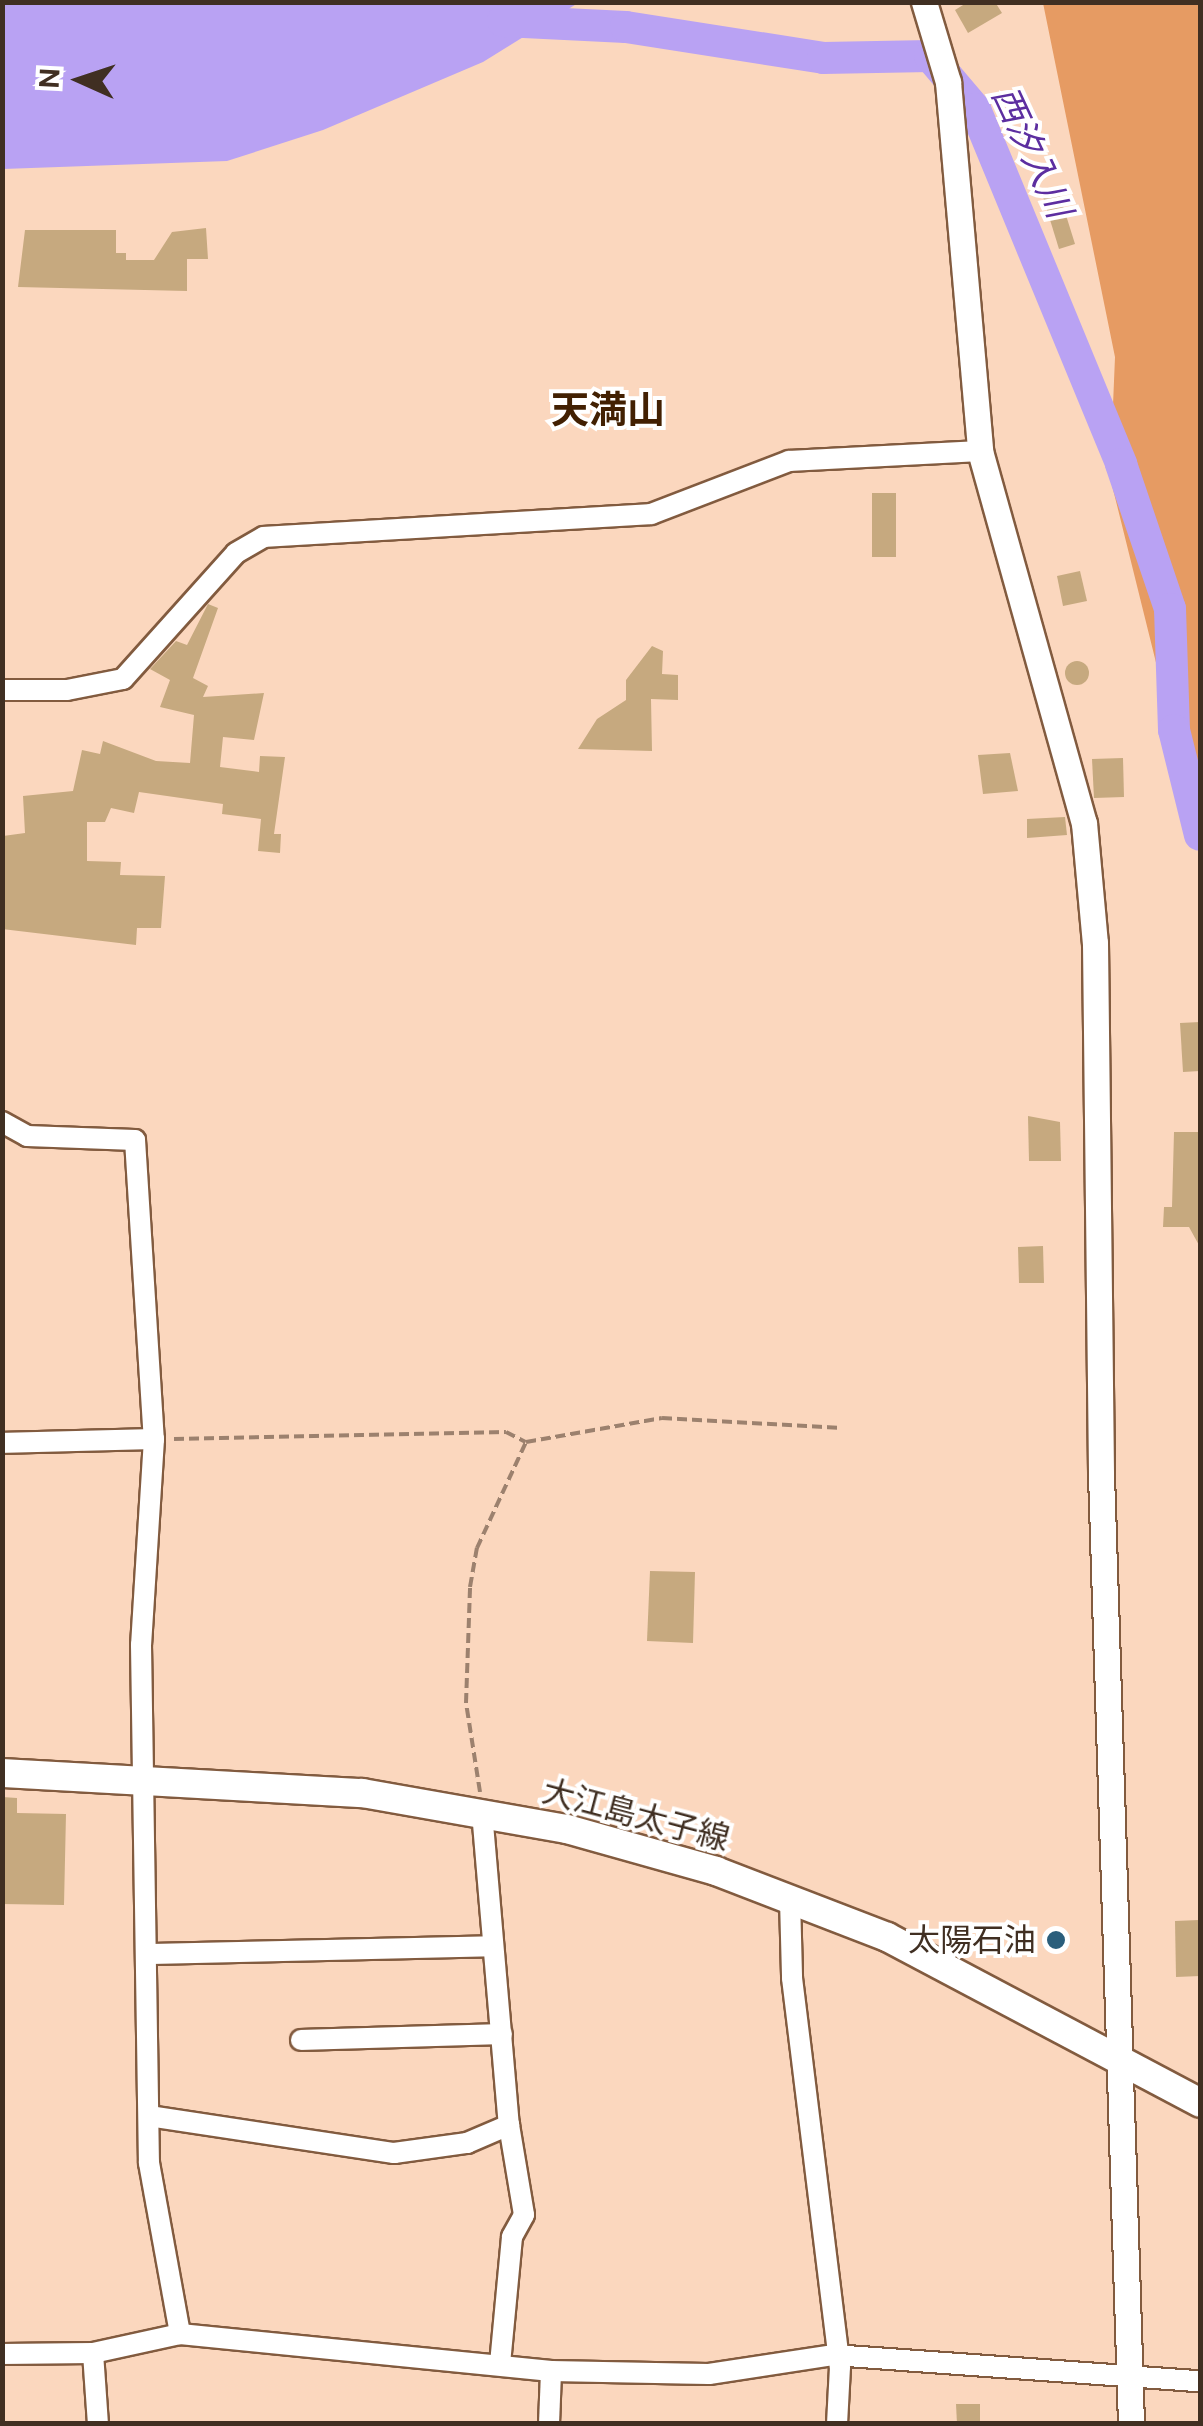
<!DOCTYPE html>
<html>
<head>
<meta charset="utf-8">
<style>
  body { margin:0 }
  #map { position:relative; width:1203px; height:2426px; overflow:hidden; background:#fbd7be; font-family:"DM Sans","Noto Sans JP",sans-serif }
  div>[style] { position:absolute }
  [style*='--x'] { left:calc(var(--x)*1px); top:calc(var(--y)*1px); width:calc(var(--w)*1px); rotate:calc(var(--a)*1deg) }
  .green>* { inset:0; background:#e69b63 }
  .water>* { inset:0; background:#b9a2f3 }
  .river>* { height:32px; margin:-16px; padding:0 16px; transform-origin:16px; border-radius:16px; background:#b9a2f3 }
  .building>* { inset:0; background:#c6a97f }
  .round { border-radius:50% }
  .path>* { height:4px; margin-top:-2px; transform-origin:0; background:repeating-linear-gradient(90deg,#9c816e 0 10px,transparent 0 15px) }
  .roads { filter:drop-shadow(2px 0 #825b3f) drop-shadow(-2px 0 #825b3f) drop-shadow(0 2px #825b3f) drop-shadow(0 -2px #825b3f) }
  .minor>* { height:20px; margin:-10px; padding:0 10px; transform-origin:10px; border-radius:10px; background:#fff }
  .tertiary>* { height:25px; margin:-12.5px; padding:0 12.5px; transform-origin:12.5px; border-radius:12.5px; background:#fff }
  .secondary>* { height:28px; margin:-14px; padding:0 14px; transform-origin:14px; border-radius:14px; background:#fff }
  .dots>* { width:28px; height:28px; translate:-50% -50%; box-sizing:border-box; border:5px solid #fff; border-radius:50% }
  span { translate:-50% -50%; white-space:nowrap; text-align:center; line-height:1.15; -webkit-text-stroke:8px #fff; paint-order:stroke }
  .street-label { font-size:32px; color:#402f22 }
  .poi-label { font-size:32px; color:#402f22 }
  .right { translate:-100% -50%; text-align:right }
  .water-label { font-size:35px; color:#5c2ea0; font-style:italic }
  .quarter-label { font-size:38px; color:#422002; font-weight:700 }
  .frame { position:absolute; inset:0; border:5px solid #402f22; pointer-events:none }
  .north { position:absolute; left:30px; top:30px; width:100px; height:100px; -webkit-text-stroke:8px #fff; paint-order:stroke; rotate:273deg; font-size:28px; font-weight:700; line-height:40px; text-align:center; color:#402f22 }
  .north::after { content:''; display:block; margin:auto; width:35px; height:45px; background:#402f22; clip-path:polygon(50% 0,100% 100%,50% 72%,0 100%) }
</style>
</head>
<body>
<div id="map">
  <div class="green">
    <i style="clip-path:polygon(1043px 3px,1200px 3px,1200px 840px,1110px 477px,1115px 357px)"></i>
  </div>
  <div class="water">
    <i style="clip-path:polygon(2px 3px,3px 2px,578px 3px,483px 62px,323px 130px,227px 161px,3px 169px)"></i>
  </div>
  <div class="river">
    <i style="--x:503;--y:21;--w:123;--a:2.8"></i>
    <i style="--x:626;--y:27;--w:199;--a:8.9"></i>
    <i style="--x:823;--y:58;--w:107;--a:-1.1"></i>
    <i style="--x:930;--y:56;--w:70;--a:49.7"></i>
    <i style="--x:975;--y:109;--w:384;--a:67.6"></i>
    <i style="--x:1121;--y:464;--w:153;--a:71.3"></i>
    <i style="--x:1170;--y:609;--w:121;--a:88.1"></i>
    <i style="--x:1174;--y:730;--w:108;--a:76.1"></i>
  </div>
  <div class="building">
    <i style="clip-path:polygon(968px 2px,995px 2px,1002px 13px,968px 33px,955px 10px)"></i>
    <i style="clip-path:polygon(1059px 193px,1075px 244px,1059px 249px,1043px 197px)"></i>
    <i style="clip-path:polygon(206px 228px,208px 259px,187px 259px,187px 291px,18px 287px,25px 230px,116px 230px,116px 253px,126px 253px,126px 260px,154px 260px,172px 232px)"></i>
    <i style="clip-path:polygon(872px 493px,896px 493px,896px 557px,872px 557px)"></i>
    <i style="clip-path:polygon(1080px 571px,1087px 601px,1063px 606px,1057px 576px)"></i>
    <i style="clip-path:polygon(208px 604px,218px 608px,193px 678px,208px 686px,203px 697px,264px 693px,254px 740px,223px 737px,220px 767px,259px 772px,260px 756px,285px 757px,274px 834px,281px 834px,280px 853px,258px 851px,261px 819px,222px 814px,223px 804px,139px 792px,134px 813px,111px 808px,105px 822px,87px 822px,87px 861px,121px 862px,120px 875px,165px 876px,161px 928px,137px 928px,136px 945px,2px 929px,3px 836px,25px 833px,23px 796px,73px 791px,82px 750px,100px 754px,103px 741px,156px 761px,190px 763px,194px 715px,160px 707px,170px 680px,150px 669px,176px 641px,187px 645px)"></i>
    <i style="clip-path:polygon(652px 646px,663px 651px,662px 674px,678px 675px,678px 700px,651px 699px,652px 751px,578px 749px,597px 719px,626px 700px,626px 680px)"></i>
    <i class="round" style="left:1065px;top:661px;width:24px;height:24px"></i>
    <i style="clip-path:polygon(1010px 753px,1018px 791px,983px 794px,978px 755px)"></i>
    <i style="clip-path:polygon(1123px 758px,1124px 797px,1094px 798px,1092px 759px)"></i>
    <i style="clip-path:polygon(1065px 817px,1067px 835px,1027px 838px,1027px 819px)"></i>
    <i style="clip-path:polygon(1200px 1022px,1200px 1071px,1183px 1072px,1180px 1023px)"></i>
    <i style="clip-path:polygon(1028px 1116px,1060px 1122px,1061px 1161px,1029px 1161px)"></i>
    <i style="clip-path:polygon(1174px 1132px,1200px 1132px,1200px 1247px,1189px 1227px,1163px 1227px,1164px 1207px,1172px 1207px)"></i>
    <i style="clip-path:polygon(1043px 1246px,1044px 1283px,1019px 1283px,1018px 1247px)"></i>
    <i style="clip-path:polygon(650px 1571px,695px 1572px,693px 1643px,647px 1641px)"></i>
    <i style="clip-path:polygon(2px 1797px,17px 1798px,17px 1813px,66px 1814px,64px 1905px,2px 1904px)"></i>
    <i style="clip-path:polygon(1199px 1920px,1200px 1976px,1176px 1977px,1175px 1921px)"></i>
    <i style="clip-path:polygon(956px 2404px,980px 2404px,980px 2424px,957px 2424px)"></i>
  </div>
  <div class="path">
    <i style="--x:174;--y:1439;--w:332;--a:-1.2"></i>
    <i style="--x:506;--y:1432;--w:22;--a:27"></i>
    <i style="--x:480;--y:1792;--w:90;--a:-98.9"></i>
    <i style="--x:466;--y:1703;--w:116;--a:-88"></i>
    <i style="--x:470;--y:1587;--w:40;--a:-80"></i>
    <i style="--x:477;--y:1548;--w:117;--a:-65.2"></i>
    <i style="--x:526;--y:1442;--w:138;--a:-10"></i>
    <i style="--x:662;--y:1418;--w:180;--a:3.2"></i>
  </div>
  <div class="roads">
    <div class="minor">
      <i style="--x:2;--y:690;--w:65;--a:0"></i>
      <i style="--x:67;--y:690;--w:57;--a:-11.1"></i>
      <i style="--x:123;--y:679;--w:169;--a:-48.1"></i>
      <i style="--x:236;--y:553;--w:32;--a:-30"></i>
      <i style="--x:264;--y:537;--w:388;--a:-3.4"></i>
      <i style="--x:651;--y:514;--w:148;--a:-21"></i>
      <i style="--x:789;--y:461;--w:191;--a:-3"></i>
      <i style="--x:2;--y:1122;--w:29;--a:29"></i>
      <i style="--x:27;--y:1136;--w:108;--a:2.1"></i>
      <i style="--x:135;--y:1140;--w:300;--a:86.4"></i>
      <i style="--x:154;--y:1439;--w:206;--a:93.6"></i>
      <i style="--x:141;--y:1645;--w:518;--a:89.12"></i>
      <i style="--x:149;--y:2163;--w:174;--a:79.7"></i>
      <i style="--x:2;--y:1443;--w:152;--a:-1.5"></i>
      <i style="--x:482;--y:1812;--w:314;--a:85.1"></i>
      <i style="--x:509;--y:2125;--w:91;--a:80.5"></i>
      <i style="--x:524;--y:2215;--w:25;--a:119"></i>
      <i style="--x:512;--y:2237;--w:128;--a:95.4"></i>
      <i style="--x:790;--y:1899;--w:79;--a:88.5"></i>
      <i style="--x:792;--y:1978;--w:392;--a:83"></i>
      <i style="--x:840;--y:2367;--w:57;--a:93"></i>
      <i style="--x:150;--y:1954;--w:343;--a:-1.3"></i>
      <i style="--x:301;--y:2040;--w:201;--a:-1.7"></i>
      <i style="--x:149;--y:2116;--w:248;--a:8.6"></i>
      <i style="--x:394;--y:2153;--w:74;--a:-7.8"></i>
      <i style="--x:467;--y:2143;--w:46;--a:-23.2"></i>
      <i style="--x:93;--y:2353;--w:71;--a:86"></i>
      <i style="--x:2;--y:2354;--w:91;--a:-0.6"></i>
      <i style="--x:93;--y:2353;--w:89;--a:-12.3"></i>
      <i style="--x:180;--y:2334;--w:373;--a:5.7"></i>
      <i style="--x:551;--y:2371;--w:158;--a:1.1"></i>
      <i style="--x:709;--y:2374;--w:125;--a:-8.7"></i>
      <i style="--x:833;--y:2355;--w:368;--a:4.1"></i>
      <i style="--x:549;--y:2424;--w:53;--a:-87.8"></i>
    </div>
    <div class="tertiary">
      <i style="--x:924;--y:2;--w:84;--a:73.3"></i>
      <i style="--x:948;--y:82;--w:370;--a:85"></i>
      <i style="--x:980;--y:451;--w:386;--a:74.4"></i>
      <i style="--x:1084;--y:823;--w:121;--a:84.8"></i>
      <i style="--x:1095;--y:943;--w:531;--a:89.35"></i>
      <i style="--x:1101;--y:1474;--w:950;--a:88.19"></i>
    </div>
    <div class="secondary">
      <i style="--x:2;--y:1773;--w:361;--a:3.2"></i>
      <i style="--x:362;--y:1793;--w:208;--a:10"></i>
      <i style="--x:567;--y:1829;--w:155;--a:15.7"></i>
      <i style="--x:716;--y:1871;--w:183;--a:21.1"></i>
      <i style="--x:887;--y:1937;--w:354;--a:27.9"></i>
    </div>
  </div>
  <div class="dots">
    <i style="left:1056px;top:1940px;background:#2b5e7b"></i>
  </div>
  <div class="street-label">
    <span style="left:636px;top:1815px;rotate:15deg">大江島太子線</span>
  </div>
  <div class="poi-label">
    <span class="right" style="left:1036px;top:1940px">太陽石油</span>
  </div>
  <div class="water-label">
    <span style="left:1032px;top:152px;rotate:65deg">西汐入川</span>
  </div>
  <div class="quarter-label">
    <span style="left:608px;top:411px">天満山</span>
  </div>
  <div class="frame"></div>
  <div class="north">N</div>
</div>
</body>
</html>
